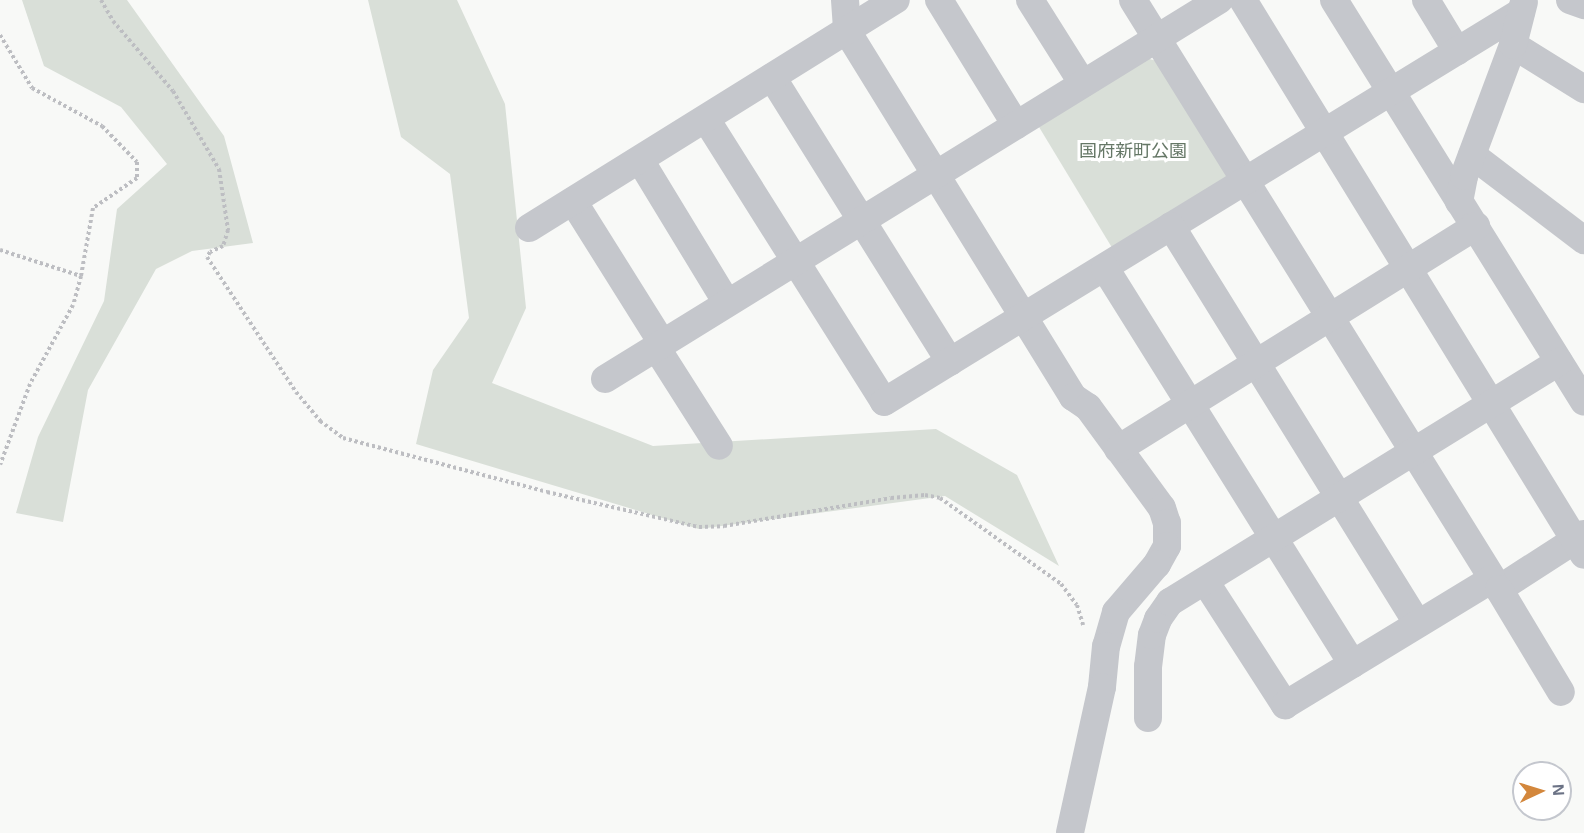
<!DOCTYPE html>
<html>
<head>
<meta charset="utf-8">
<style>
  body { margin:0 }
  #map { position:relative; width:1584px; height:833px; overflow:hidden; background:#f8f9f7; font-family:Helvetica,"Noto Sans JP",sans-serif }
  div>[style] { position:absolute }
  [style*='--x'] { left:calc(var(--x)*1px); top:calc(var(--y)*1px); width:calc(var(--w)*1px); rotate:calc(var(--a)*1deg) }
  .green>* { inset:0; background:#d9dfd8 }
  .path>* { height:4px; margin-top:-2px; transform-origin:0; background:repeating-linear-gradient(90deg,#bdbec2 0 3px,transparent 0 6px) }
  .street>* { height:28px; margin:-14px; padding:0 14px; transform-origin:14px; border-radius:14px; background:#c5c7cc }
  span { translate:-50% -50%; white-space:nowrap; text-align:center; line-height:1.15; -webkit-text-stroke:6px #fff; paint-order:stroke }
  .park-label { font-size:18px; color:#657766 }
  .north { position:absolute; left:1512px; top:761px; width:60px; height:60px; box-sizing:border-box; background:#fff; border:2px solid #c4c7ce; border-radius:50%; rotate:86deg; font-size:16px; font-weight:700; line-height:24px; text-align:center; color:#6b7285 }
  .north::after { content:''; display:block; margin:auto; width:21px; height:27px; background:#d3873c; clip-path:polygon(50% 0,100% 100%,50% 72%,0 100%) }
</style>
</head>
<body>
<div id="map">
  <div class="green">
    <i style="clip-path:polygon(22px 0,127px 0,224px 136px,253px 243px,192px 251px,156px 269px,88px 390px,63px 522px,16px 513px,38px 437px,104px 301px,117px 209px,167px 164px,121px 107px,44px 66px)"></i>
    <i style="clip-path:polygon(368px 0,457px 0,505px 104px,526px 308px,492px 383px,653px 446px,936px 429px,1017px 475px,1059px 566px,945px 496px,699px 529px,416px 444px,433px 370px,469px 318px,450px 174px,401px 137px)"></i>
    <i style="clip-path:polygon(1146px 58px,1157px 61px,1228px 176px,1114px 251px,1039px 127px)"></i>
  </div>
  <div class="path">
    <i style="--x:101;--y:0;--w:24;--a:60"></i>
    <i style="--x:113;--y:21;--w:92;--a:49.4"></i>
    <i style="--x:173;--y:91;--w:91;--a:59.5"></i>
    <i style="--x:219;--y:169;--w:62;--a:81.6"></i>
    <i style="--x:228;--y:230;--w:17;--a:107"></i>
    <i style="--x:223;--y:246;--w:14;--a:155"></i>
    <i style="--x:210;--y:252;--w:6;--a:121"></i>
    <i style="--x:207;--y:257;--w:162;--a:56.6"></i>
    <i style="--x:296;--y:392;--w:38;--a:50"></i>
    <i style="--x:320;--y:421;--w:29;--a:36"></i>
    <i style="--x:343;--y:438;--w:211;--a:14.8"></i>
    <i style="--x:547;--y:492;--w:156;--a:13"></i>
    <i style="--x:699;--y:527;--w:25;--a:-2"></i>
    <i style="--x:724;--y:526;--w:169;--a:-9.5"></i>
    <i style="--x:891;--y:498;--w:34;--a:-5"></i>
    <i style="--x:925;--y:495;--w:15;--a:11"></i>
    <i style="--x:940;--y:498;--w:148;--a:35.4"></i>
    <i style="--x:1061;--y:584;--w:26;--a:53"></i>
    <i style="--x:1077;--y:605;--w:21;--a:73"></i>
    <i style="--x:0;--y:35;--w:62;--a:58.9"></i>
    <i style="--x:32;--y:88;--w:80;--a:28.5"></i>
    <i style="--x:102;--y:126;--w:50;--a:45.8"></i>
    <i style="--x:137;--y:162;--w:16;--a:90"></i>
    <i style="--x:137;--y:178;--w:53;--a:145.7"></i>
    <i style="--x:93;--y:208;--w:69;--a:100"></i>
    <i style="--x:0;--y:250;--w:85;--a:17.8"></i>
    <i style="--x:81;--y:276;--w:30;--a:105"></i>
    <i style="--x:73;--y:305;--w:90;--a:118.6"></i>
    <i style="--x:30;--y:384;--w:86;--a:110.3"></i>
  </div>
  <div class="street">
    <i style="--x:845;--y:0;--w:31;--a:86"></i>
    <i style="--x:847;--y:31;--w:430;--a:58.3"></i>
    <i style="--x:1073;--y:397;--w:18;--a:34"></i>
    <i style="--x:1088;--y:407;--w:125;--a:53.8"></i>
    <i style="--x:1162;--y:508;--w:16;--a:72"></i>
    <i style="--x:1167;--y:523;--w:23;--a:90"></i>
    <i style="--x:1167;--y:546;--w:21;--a:119"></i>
    <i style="--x:1157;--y:564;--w:63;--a:130.5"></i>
    <i style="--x:1116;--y:612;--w:35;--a:106"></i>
    <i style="--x:1106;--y:646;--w:41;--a:95.6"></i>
    <i style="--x:1102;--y:687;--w:149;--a:102.4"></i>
    <i style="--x:939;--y:0;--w:147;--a:58.4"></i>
    <i style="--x:1030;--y:0;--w:99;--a:57.8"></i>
    <i style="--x:1133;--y:0;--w:693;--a:58.14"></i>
    <i style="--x:1499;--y:589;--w:101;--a:-32.9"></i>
    <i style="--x:1243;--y:0;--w:651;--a:58.43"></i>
    <i style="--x:1334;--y:0;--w:473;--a:58.1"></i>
    <i style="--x:1426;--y:0;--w:60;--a:58.7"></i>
    <i style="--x:1570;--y:0;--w:15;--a:20"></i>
    <i style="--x:1513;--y:45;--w:84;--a:31.8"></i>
    <i style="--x:772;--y:77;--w:336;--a:58"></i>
    <i style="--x:706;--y:119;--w:334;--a:57.8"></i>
    <i style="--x:884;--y:402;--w:747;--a:-31.48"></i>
    <i style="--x:1472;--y:155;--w:141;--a:37.2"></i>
    <i style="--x:640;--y:160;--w:167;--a:58.7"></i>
    <i style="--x:573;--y:201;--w:168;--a:57.9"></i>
    <i style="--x:1459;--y:202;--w:26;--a:-79"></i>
    <i style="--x:1464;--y:176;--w:140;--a:-69.5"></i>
    <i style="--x:1513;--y:45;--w:44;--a:-75.7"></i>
    <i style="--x:1171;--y:226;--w:468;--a:58.2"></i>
    <i style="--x:529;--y:228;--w:432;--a:-31.9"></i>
    <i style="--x:1105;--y:268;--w:467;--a:58"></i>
    <i style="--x:656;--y:347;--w:117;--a:57.5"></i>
    <i style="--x:605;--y:379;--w:722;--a:-31.69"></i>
    <i style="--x:1118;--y:449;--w:422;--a:-31.9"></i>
    <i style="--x:1205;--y:581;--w:148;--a:57.2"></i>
    <i style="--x:1285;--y:705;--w:242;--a:-31.3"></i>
    <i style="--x:1499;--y:589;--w:120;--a:59"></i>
    <i style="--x:1148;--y:718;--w:51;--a:-90"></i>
    <i style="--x:1148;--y:667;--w:32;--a:-83"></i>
    <i style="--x:1152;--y:635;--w:17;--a:-69"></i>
    <i style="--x:1158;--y:619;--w:21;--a:-55"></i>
    <i style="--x:1170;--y:602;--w:457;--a:-31.7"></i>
  </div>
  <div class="park-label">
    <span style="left:1133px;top:151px">国府新町公園</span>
  </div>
  <div class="north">N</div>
</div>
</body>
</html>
